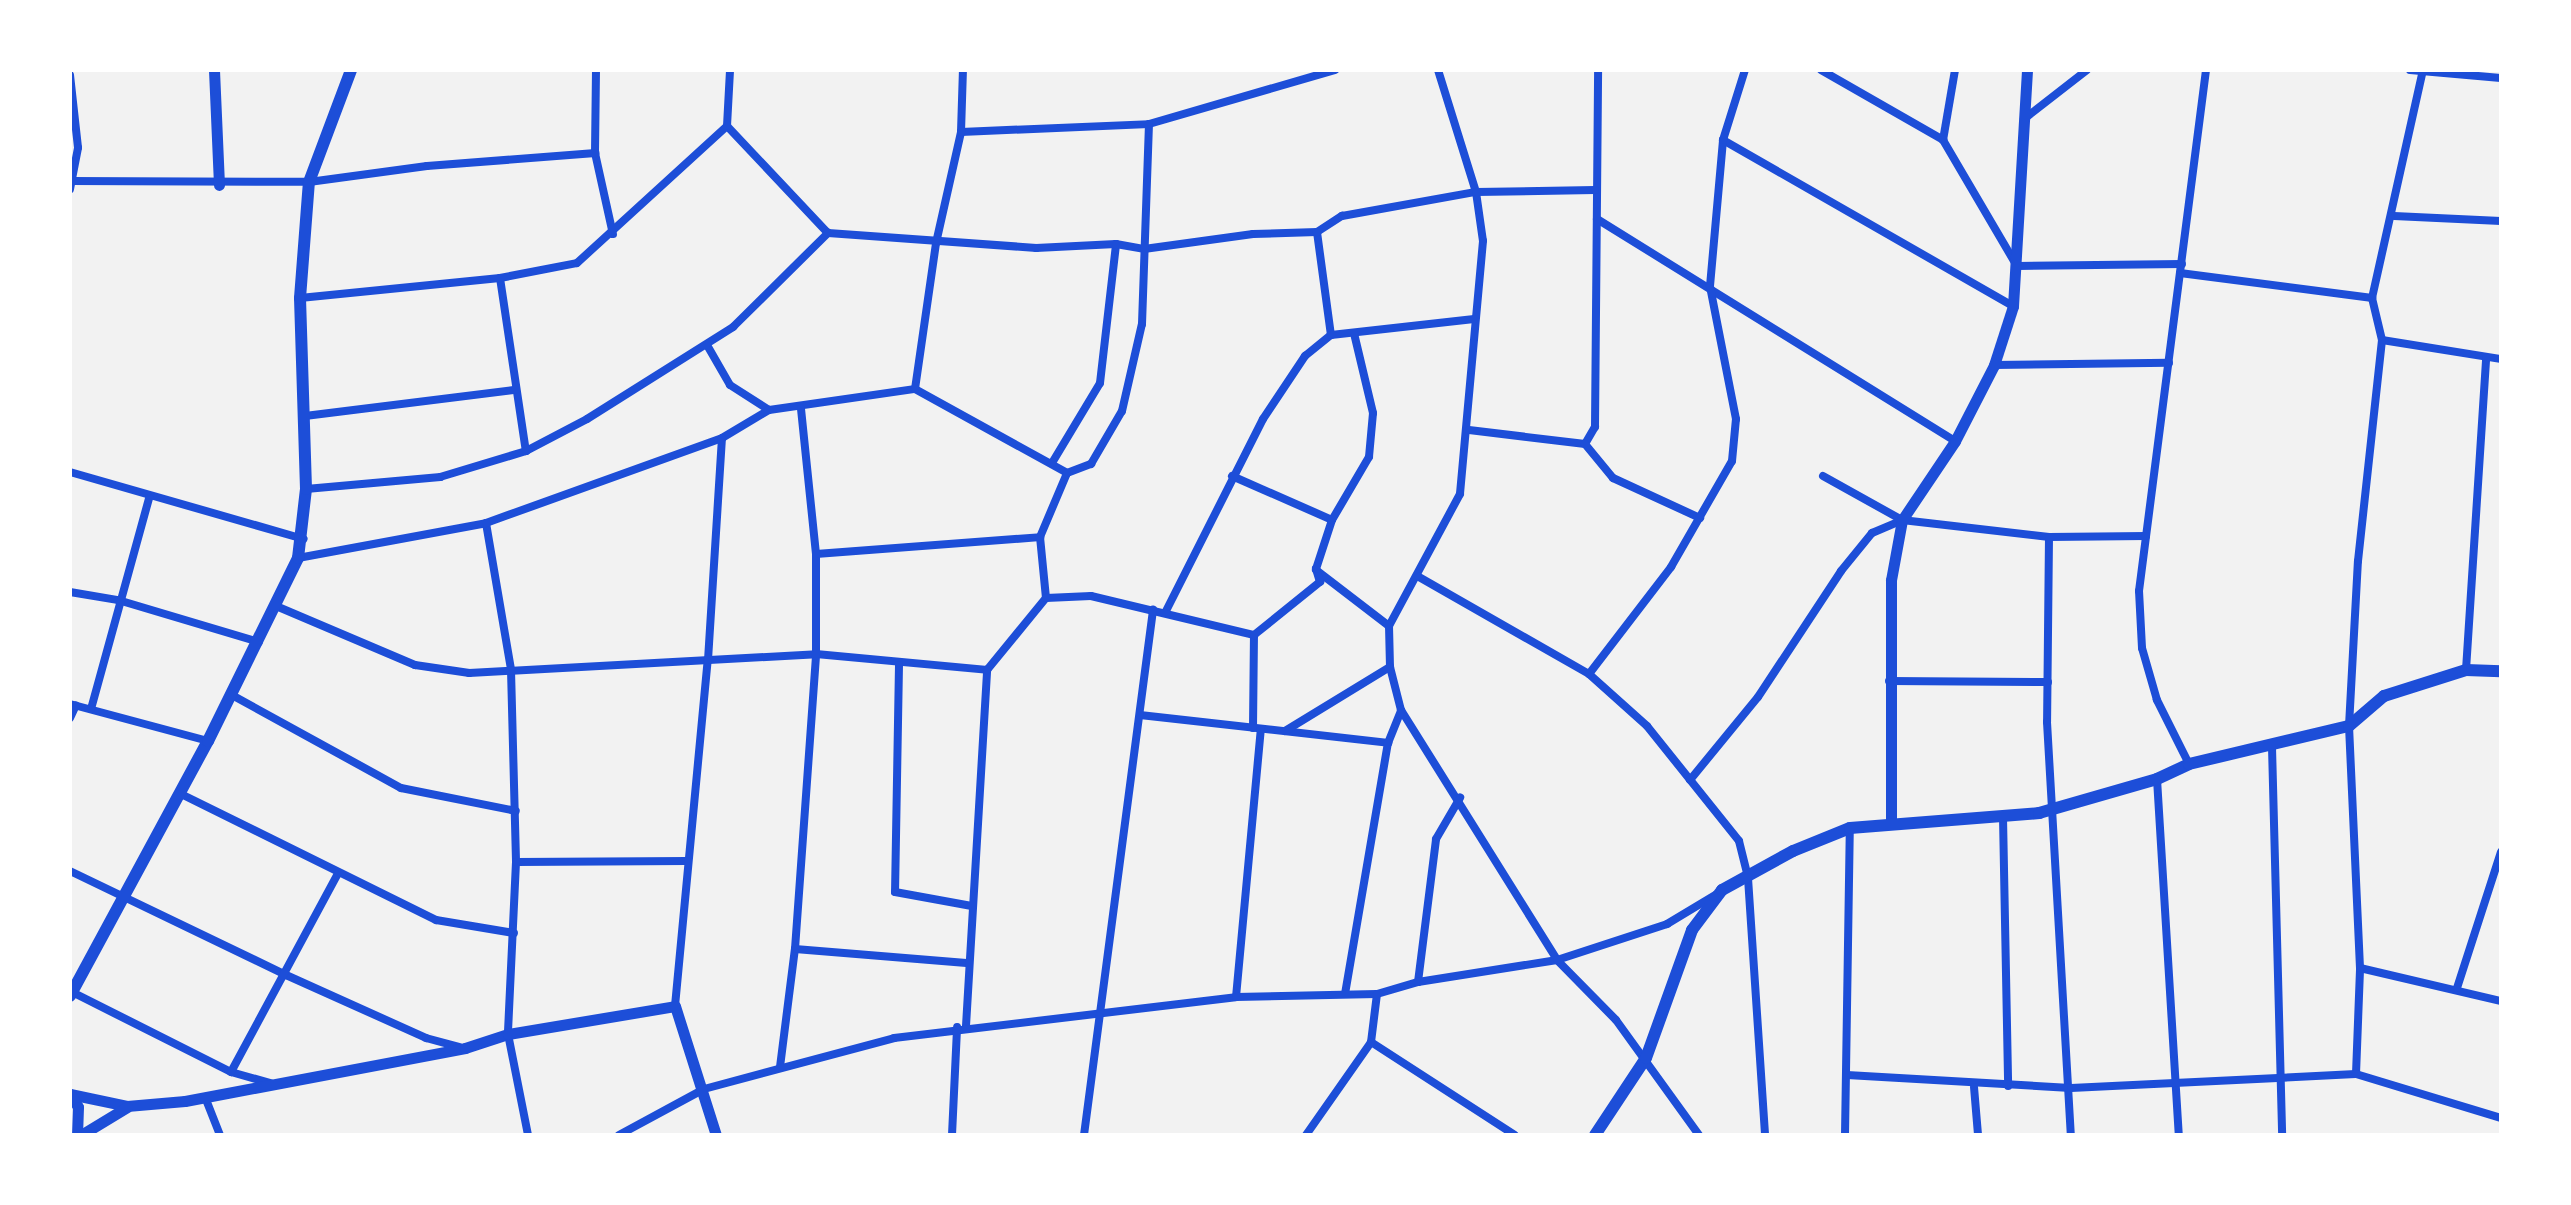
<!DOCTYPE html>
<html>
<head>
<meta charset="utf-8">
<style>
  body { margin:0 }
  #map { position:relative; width:2571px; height:1205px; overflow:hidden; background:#f2f2f2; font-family:"Times New Roman",serif }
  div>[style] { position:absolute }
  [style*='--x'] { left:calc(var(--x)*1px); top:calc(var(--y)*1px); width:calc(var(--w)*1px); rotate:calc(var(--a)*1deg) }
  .minor>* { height:8px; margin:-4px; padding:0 4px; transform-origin:4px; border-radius:4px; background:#1d4ed8 }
  .tertiary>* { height:11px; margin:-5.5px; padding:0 5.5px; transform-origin:5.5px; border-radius:5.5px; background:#1d4ed8 }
  .secondary>* { height:12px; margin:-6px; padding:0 6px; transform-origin:6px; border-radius:6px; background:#1d4ed8 }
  span { translate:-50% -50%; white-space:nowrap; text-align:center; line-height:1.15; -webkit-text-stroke:8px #fff; paint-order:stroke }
  .frame { position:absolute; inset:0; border:72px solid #fff; pointer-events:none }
</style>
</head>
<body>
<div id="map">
  <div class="minor">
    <i style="--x:596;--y:70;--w:83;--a:90.7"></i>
    <i style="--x:595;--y:153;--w:83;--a:77.5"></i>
    <i style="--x:1438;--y:70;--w:128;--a:72.7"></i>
    <i style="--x:1476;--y:192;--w:49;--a:81.9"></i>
    <i style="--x:1483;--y:241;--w:254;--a:95.2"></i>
    <i style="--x:1460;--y:494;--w:150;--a:118.3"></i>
    <i style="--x:1389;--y:626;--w:41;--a:88.6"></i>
    <i style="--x:1390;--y:667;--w:44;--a:75.7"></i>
    <i style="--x:1401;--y:710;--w:295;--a:58"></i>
    <i style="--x:1557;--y:960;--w:84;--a:45.5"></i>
    <i style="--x:1616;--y:1020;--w:142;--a:54.2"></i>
    <i style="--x:1821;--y:70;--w:141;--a:29.8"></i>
    <i style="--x:1955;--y:70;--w:71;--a:99.7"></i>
    <i style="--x:1943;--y:140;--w:146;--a:59.6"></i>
    <i style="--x:2017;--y:266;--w:165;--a:-0.7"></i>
    <i style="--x:2410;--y:70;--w:91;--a:5"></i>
    <i style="--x:70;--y:75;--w:73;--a:83.7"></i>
    <i style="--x:78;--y:148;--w:42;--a:101"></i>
    <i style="--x:2024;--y:119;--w:80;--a:-37.9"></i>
    <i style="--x:727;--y:126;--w:147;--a:46.7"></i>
    <i style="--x:961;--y:132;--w:188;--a:-2.4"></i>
    <i style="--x:1149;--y:124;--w:194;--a:-16.2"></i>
    <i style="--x:1723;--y:140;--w:334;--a:29.8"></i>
    <i style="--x:70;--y:181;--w:239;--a:0.2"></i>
    <i style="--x:309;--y:182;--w:119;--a:-7.7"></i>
    <i style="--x:427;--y:166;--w:169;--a:-4.4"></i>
    <i style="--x:2394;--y:216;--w:107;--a:2.7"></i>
    <i style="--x:1597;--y:219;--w:421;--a:31.8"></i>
    <i style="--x:1317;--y:232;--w:104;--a:82.3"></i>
    <i style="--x:2180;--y:273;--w:194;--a:7.4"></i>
    <i style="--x:500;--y:278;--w:175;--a:81.5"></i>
    <i style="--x:300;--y:298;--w:201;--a:-5.7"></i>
    <i style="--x:500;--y:278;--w:78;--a:-11"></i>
    <i style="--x:577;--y:263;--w:203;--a:-42.4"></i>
    <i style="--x:727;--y:126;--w:56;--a:-86.9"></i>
    <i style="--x:2382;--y:340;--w:121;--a:9.1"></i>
    <i style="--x:707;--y:345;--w:46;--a:60.1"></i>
    <i style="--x:730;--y:385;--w:46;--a:32.7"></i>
    <i style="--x:769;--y:410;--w:148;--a:-8.2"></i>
    <i style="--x:915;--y:389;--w:174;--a:28.9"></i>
    <i style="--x:1994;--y:365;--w:175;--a:-0.7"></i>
    <i style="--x:915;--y:389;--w:148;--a:-81.8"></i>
    <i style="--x:936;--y:243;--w:114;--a:-77.3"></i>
    <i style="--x:961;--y:132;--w:62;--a:-88.2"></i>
    <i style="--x:305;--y:416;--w:212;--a:-7.1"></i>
    <i style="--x:1469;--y:430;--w:117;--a:6.9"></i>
    <i style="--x:1585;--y:444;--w:20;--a:-60"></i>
    <i style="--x:1595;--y:427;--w:357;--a:-89.5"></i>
    <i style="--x:1585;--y:444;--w:44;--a:50.5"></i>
    <i style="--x:1613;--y:478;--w:96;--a:24.7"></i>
    <i style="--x:1052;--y:463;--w:93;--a:-59"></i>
    <i style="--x:1100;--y:383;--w:140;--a:-83.4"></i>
    <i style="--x:70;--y:472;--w:243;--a:16"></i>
    <i style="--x:1232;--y:476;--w:109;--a:23.7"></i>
    <i style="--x:1823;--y:476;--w:90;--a:29.1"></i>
    <i style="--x:306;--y:489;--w:135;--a:-5.1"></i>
    <i style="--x:440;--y:477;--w:90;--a:-16.8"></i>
    <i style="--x:526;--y:451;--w:69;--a:-27.7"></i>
    <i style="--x:587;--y:419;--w:173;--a:-32.2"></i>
    <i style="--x:733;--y:327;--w:134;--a:-44.7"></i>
    <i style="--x:828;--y:233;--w:209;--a:4.1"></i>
    <i style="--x:1036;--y:248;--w:80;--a:-2.9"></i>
    <i style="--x:1116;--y:244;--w:28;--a:10"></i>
    <i style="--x:1144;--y:249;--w:110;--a:-7.8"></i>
    <i style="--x:1253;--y:234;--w:64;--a:-1.8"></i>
    <i style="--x:1317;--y:232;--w:30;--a:-33"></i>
    <i style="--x:1342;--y:216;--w:136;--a:-10.2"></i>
    <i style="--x:1476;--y:192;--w:119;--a:-1"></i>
    <i style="--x:486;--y:523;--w:149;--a:80.3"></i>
    <i style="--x:511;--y:670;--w:192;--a:88.5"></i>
    <i style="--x:516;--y:862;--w:172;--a:92.7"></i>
    <i style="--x:508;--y:1034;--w:103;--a:78.8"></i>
    <i style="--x:2049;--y:537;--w:185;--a:90.6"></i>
    <i style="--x:2047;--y:722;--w:414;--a:86.7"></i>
    <i style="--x:816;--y:554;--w:225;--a:-4.3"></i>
    <i style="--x:298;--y:558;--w:191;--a:-10.5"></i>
    <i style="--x:486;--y:523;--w:251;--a:-19.8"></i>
    <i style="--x:722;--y:438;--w:55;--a:-30.8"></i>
    <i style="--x:1316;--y:570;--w:92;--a:37.5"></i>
    <i style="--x:1419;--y:577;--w:196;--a:29.7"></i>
    <i style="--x:1589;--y:674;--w:78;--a:41.9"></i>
    <i style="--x:1647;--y:726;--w:147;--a:51.3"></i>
    <i style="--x:1739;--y:841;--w:38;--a:76"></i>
    <i style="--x:1748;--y:878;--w:258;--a:86.2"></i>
    <i style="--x:70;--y:592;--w:49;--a:9.5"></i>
    <i style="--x:118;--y:600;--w:147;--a:16.6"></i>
    <i style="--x:1046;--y:598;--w:61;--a:-95.6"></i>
    <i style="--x:1040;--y:537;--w:69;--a:-67.1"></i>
    <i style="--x:1067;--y:473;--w:26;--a:-21"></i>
    <i style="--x:1091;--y:464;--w:61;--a:-59.7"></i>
    <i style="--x:1122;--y:411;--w:89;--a:-77.1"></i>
    <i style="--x:1142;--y:324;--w:200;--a:-88"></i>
    <i style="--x:276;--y:606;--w:151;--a:23"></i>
    <i style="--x:415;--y:665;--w:55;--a:8.4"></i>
    <i style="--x:469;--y:673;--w:348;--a:-3.1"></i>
    <i style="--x:816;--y:654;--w:172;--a:5.3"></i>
    <i style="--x:1166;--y:611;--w:215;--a:-63.2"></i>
    <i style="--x:1263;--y:419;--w:76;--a:-56.3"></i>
    <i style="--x:1305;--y:356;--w:33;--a:-39"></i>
    <i style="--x:1331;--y:335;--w:144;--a:-6.4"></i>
    <i style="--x:899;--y:665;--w:227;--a:91"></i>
    <i style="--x:895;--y:892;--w:78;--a:10.3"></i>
    <i style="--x:2466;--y:670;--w:313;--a:-86.3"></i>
    <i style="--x:1589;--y:674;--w:135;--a:-52.5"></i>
    <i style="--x:1671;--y:567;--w:122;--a:-60.1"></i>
    <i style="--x:1732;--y:461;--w:42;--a:-84.6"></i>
    <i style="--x:1736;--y:419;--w:136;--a:-101.1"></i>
    <i style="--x:1710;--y:286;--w:147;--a:-84.9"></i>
    <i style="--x:1723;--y:140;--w:73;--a:-72.6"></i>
    <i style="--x:1889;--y:681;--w:159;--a:0.4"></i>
    <i style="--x:230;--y:694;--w:195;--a:28.8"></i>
    <i style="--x:401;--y:788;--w:117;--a:11.3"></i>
    <i style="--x:70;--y:704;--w:143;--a:15"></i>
    <i style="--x:91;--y:709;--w:219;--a:-74.6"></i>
    <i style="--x:1140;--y:715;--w:250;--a:6.4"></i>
    <i style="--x:1388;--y:743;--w:35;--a:-68"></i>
    <i style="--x:70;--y:718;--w:14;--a:-65"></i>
    <i style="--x:1253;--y:728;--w:93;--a:-89.4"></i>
    <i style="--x:1285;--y:731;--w:123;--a:-31.4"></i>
    <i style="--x:2272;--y:747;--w:388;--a:88.5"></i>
    <i style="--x:2189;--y:764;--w:72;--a:-116.6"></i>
    <i style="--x:2157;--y:700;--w:54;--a:-106.1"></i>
    <i style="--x:2142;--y:648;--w:57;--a:-93"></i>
    <i style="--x:2139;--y:591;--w:525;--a:-82.67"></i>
    <i style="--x:2157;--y:779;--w:357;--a:86.5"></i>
    <i style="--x:1690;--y:780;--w:107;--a:-50.7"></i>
    <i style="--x:1758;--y:697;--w:151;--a:-56.6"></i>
    <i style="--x:1841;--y:571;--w:49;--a:-50.8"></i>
    <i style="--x:1872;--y:533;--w:33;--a:-23"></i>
    <i style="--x:1902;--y:520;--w:148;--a:6.6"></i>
    <i style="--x:2049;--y:537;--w:97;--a:-0.6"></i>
    <i style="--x:179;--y:793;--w:287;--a:26.3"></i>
    <i style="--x:436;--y:920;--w:79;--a:9.5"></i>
    <i style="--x:2003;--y:817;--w:269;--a:88.9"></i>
    <i style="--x:516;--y:862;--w:171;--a:-0.3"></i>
    <i style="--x:70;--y:871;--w:240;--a:25.7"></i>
    <i style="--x:286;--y:975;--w:154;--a:24.2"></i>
    <i style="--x:426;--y:1038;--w:35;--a:15"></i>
    <i style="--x:795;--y:949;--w:172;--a:4.7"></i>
    <i style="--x:2360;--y:968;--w:145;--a:13.2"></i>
    <i style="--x:1418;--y:982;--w:144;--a:-82.8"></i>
    <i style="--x:1436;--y:839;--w:48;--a:-59.7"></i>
    <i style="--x:2457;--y:988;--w:143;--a:-72.1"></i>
    <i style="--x:72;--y:992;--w:178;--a:26.7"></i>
    <i style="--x:231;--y:1072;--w:41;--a:15.8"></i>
    <i style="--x:1345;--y:994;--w:255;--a:-80.3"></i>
    <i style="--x:1377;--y:994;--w:48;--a:97.1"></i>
    <i style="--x:1371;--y:1042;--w:171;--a:32.9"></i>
    <i style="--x:1236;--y:997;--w:269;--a:-84.7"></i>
    <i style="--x:675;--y:1006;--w:348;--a:-84.6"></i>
    <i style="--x:708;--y:660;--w:222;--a:-86.4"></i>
    <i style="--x:966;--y:1026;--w:357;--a:-86.6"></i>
    <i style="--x:987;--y:670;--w:93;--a:-50.7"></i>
    <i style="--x:1046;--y:598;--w:45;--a:-2.5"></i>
    <i style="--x:1091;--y:596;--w:168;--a:13.5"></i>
    <i style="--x:1254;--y:635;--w:85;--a:-38.8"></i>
    <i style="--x:1320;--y:582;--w:14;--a:-107"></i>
    <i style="--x:1316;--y:569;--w:52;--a:-71.9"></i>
    <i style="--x:1332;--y:520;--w:73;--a:-59.6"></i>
    <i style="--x:1369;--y:457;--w:44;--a:-84.8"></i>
    <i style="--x:1373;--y:413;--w:82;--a:-103.4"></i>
    <i style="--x:780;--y:1067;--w:119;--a:-82.8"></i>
    <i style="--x:795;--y:949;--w:296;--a:-85.9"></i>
    <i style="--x:816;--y:654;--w:100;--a:-90"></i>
    <i style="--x:816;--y:554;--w:146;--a:-95.9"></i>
    <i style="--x:231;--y:1072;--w:224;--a:-61.7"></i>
    <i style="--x:2356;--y:1074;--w:106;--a:-87.8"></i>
    <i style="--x:2360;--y:968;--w:242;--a:-92.6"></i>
    <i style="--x:2349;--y:726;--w:165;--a:-86.9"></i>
    <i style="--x:2358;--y:561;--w:222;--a:-83.8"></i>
    <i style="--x:2382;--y:340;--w:43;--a:-103.4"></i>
    <i style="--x:2372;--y:298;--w:234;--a:-77.4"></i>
    <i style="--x:1847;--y:1075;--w:224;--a:3.3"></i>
    <i style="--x:2071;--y:1088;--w:285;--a:-2.8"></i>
    <i style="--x:2356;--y:1074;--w:152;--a:16.9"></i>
    <i style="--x:1974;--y:1087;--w:48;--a:85.2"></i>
    <i style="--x:205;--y:1097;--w:41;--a:68.5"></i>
    <i style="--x:619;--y:1135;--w:97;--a:-28.4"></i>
    <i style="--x:704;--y:1089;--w:197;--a:-15"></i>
    <i style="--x:894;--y:1038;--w:344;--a:-6.8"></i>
    <i style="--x:1236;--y:997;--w:141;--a:-1.2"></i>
    <i style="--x:1377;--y:994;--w:43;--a:-16.3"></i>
    <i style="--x:1418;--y:982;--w:141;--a:-9"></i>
    <i style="--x:1557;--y:960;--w:116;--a:-18.1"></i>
    <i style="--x:1667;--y:924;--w:56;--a:-31.1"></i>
    <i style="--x:952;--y:1135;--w:108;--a:-87.3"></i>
    <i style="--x:1084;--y:1135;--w:530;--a:-82.51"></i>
    <i style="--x:1306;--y:1135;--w:113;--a:-55"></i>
    <i style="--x:1845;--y:1135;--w:307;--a:-89.1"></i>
  </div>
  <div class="tertiary">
    <i style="--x:214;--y:70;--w:115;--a:87.5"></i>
    <i style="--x:1891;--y:823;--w:243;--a:-90"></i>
    <i style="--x:1891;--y:580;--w:61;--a:-79.6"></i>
    <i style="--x:1902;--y:520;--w:95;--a:-56.1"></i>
    <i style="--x:1955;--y:441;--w:85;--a:-62.8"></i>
    <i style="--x:1994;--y:365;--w:62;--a:-72.1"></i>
    <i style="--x:2013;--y:306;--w:236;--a:-86.6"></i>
    <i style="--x:70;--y:1094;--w:58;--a:11.9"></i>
    <i style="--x:127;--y:1106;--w:58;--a:-4.9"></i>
    <i style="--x:185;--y:1101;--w:285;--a:-10.7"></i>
    <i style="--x:465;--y:1048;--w:45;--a:-18"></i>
    <i style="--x:508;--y:1034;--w:169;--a:-9.5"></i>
    <i style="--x:675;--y:1006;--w:135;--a:72.4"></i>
    <i style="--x:70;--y:1094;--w:15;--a:58"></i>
    <i style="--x:78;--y:1107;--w:28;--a:92"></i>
    <i style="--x:81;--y:1135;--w:54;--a:-31.3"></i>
  </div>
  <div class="secondary">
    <i style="--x:70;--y:996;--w:290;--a:-61.6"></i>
    <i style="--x:208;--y:741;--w:204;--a:-63.8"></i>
    <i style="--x:298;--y:558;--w:69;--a:-83.4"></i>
    <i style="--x:306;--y:489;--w:191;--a:-91.8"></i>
    <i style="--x:300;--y:298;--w:116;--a:-85.6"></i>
    <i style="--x:309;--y:182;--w:120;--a:-69.4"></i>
    <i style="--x:1595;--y:1135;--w:92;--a:-56.5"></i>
    <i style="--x:1646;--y:1058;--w:136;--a:-70.2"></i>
    <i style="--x:1692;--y:930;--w:50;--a:-53.1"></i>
    <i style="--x:1722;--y:890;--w:81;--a:-28.8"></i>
    <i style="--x:1793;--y:851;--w:61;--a:-22"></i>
    <i style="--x:1850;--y:828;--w:190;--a:-4.5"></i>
    <i style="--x:2039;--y:813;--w:123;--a:-16.1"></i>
    <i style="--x:2157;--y:779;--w:35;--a:-25"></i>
    <i style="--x:2189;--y:764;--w:164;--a:-13.4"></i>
    <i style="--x:2349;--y:726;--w:46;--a:-40.6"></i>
    <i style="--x:2384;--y:696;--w:86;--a:-17.6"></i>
    <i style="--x:2466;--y:670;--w:35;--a:2"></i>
  </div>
  <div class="frame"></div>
</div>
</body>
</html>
